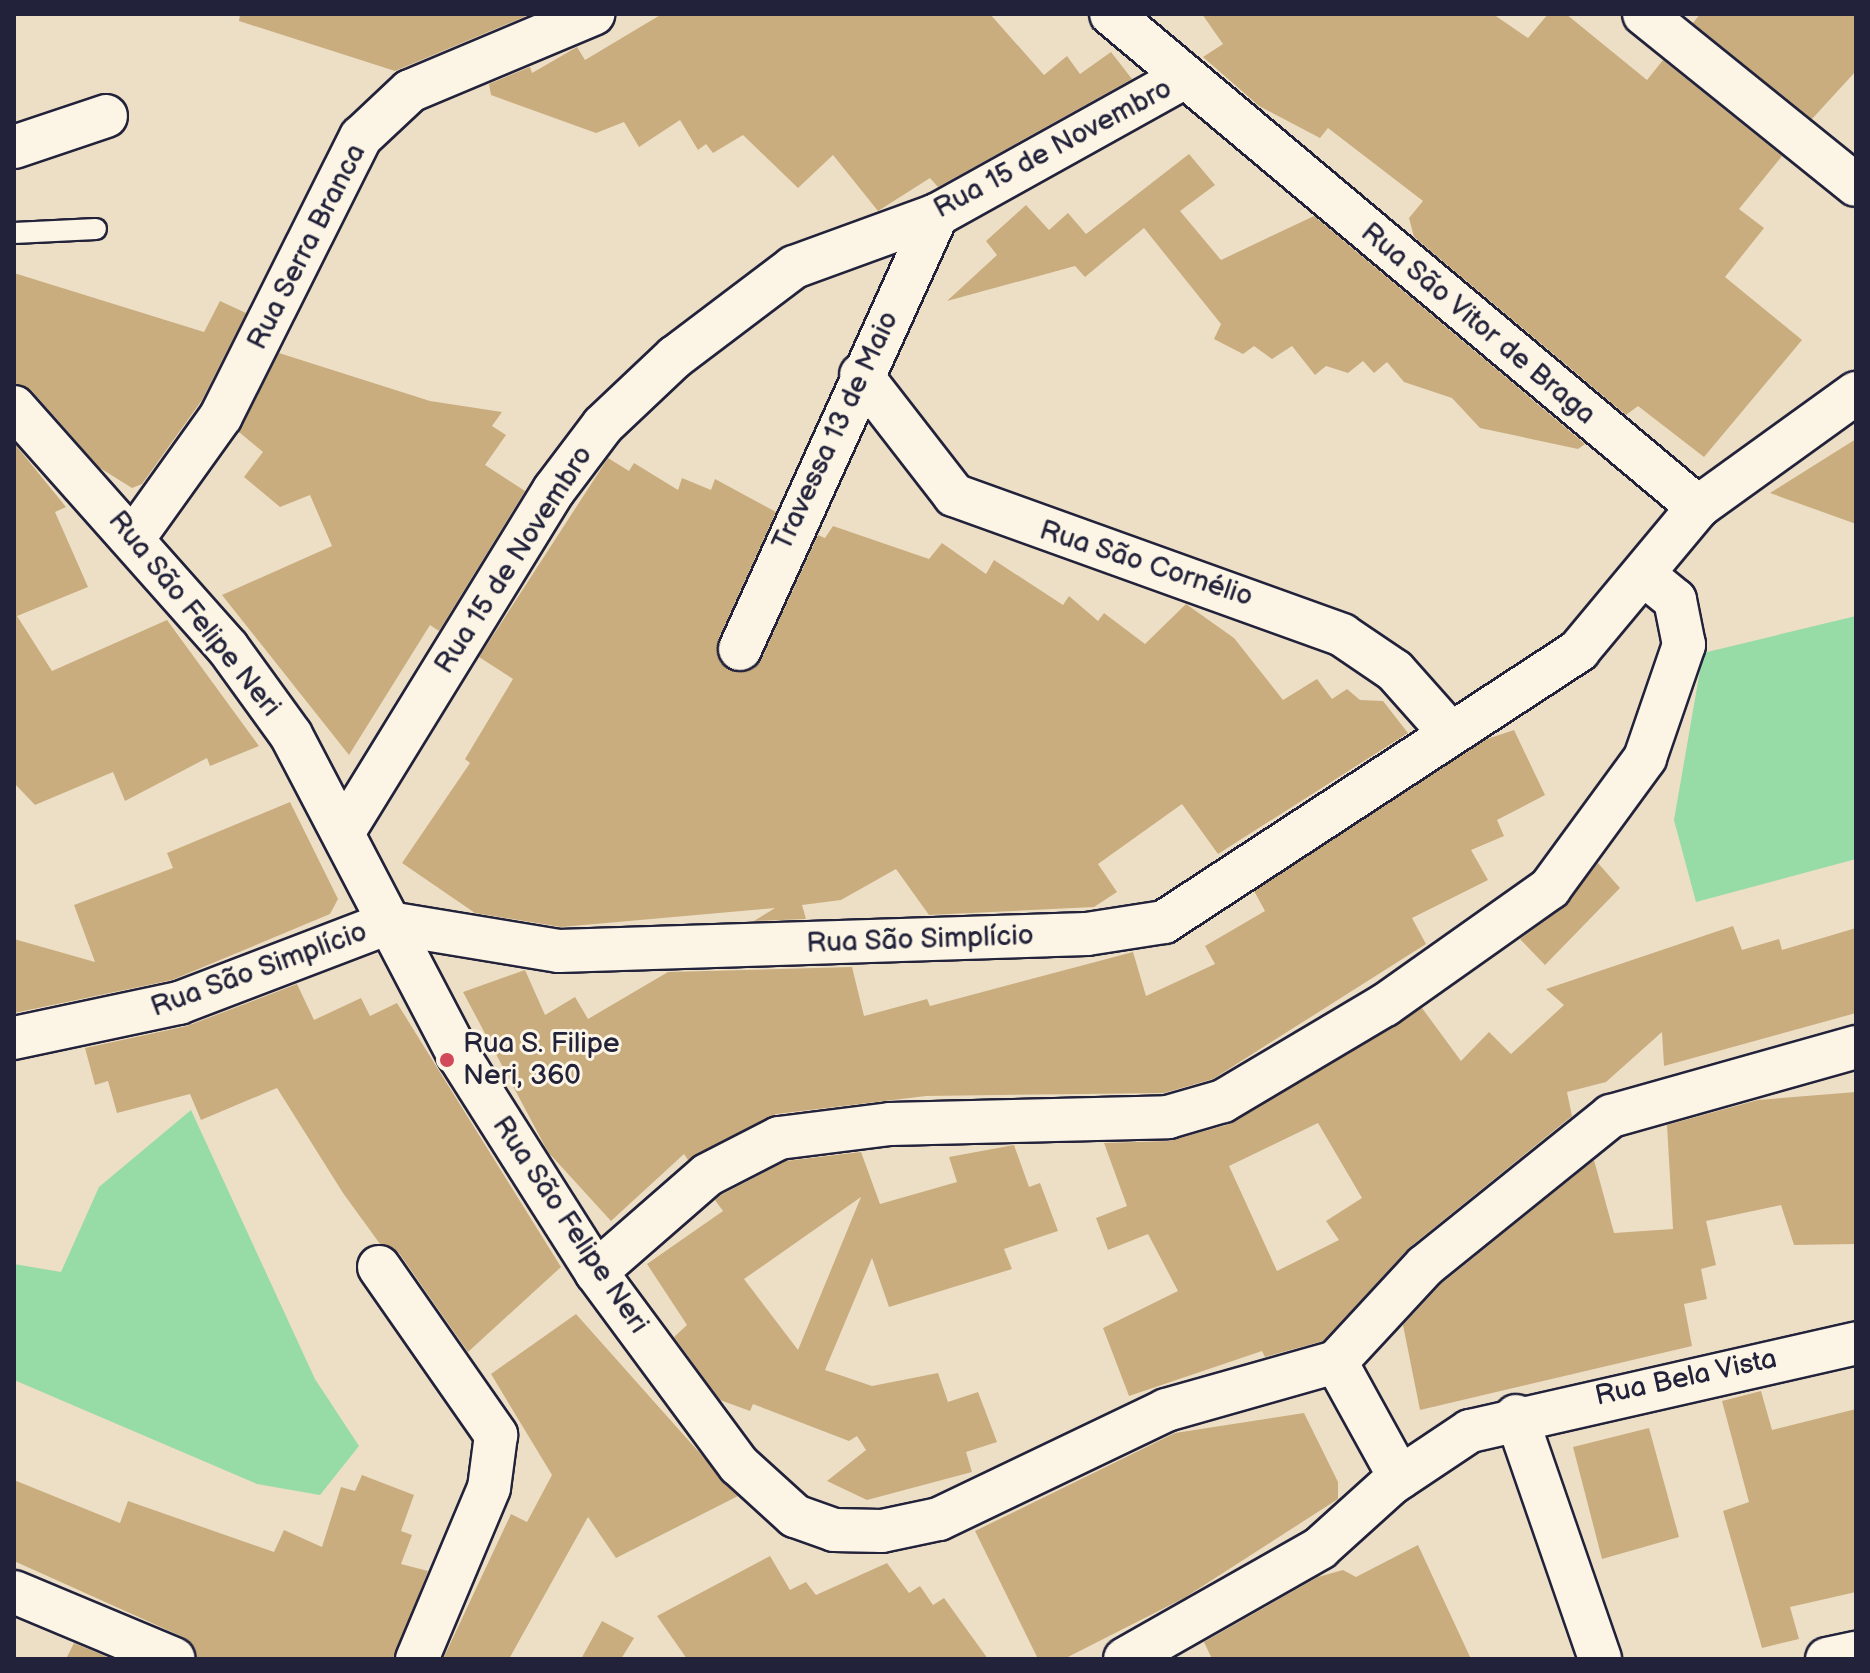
<!DOCTYPE html>
<html>
<head>
<meta charset="utf-8">
<style>
  body { margin:0 }
  #map { position:relative; width:1870px; height:1673px; overflow:hidden; background:#eddfc6; font-family:"Balsamiq Sans",sans-serif }
  div>[style] { position:absolute }
  [style*='--x'] { left:calc(var(--x)*1px); top:calc(var(--y)*1px); width:calc(var(--w)*1px); rotate:calc(var(--a)*1deg) }
  .green>* { inset:0; background:#97dba7 }
  .building>* { inset:0; background:#c9ad7f }
  .roads { filter:drop-shadow(2px 0 #22223b) drop-shadow(-2px 0 #22223b) drop-shadow(0 2px #22223b) drop-shadow(0 -2px #22223b) }
  .service>* { height:20px; margin:-10px; padding:0 10px; transform-origin:10px; border-radius:10px; background:#fcf5e5 }
  .minor>* { height:42px; margin:-21px; padding:0 21px; transform-origin:21px; border-radius:21px; background:#fcf5e5 }
  .dots>* { width:22px; height:22px; translate:-50% -50%; box-sizing:border-box; border:4px solid #fcf5e5; border-radius:50% }
  span { translate:-50% -50%; white-space:nowrap; text-align:center; line-height:1.15; -webkit-text-stroke:6px #fcf5e5; paint-order:stroke }
  .street-label { font-size:28px; color:#22223b }
  .poi-label { font-size:28px; color:#22223b }
  .left { translate:0 -50%; text-align:left }
  .frame { position:absolute; inset:0; border:16px solid #22223b; pointer-events:none }
</style>
</head>
<body>
<div id="map">
  <div class="green">
    <i style="clip-path:polygon(1856px 616px,1856px 859px,1696px 902px,1674px 820px,1703px 653px)"></i>
    <i style="clip-path:polygon(191px 1110px,315px 1379px,359px 1446px,320px 1495px,257px 1484px,14px 1380px,14px 1264px,61px 1272px,99px 1187px)"></i>
  </div>
  <div class="building">
    <i style="clip-path:polygon(240px 14px,531px 14px,395px 71px,239px 21px)"></i>
    <i style="clip-path:polygon(662px 14px,990px 14px,1044px 75px,1067px 56px,1080px 74px,1111px 52px,1132px 79px,938px 187px,930px 178px,878px 211px,833px 155px,798px 188px,743px 135px,713px 153px,706px 144px,698px 150px,680px 120px,639px 147px,624px 122px,596px 133px,491px 95px,489px 84px,530px 67px,532px 73px,577px 47px,585px 60px)"></i>
    <i style="clip-path:polygon(1202px 14px,1493px 14px,1528px 38px,1548px 14px,1566px 14px,1647px 80px,1663px 60px,1782px 156px,1739px 209px,1764px 228px,1725px 277px,1802px 340px,1704px 457px,1638px 406px,1626px 415px,1414px 237px,1409px 218px,1423px 201px,1328px 128px,1320px 138px,1259px 106px,1203px 57px,1223px 44px)"></i>
    <i style="clip-path:polygon(1700px 14px,1856px 14px,1856px 71px,1812px 119px,1693px 23px)"></i>
    <i style="clip-path:polygon(1189px 154px,1215px 185px,1180px 211px,1221px 260px,1314px 216px,1585px 444px,1578px 449px,1480px 428px,1452px 398px,1404px 382px,1387px 362px,1374px 373px,1363px 361px,1348px 373px,1326px 366px,1315px 375px,1292px 346px,1272px 359px,1254px 346px,1243px 354px,1214px 339px,1221px 324px,1144px 228px,1085px 277px,1075px 266px,947px 301px,997px 255px,986px 241px,1026px 205px,1049px 230px,1068px 213px,1086px 234px)"></i>
    <i style="clip-path:polygon(14px 273px,204px 332px,220px 301px,246px 313px,202px 400px,142px 484px,132px 488px,100px 468px,32px 391px,14px 384px)"></i>
    <i style="clip-path:polygon(279px 353px,430px 401px,502px 412px,492px 426px,506px 435px,485px 465px,525px 491px,439px 631px,430px 625px,349px 755px,222px 595px,332px 546px,310px 495px,280px 507px,244px 477px,263px 452px,239px 432px)"></i>
    <i style="clip-path:polygon(1856px 439px,1856px 524px,1770px 493px)"></i>
    <i style="clip-path:polygon(14px 443px,66px 507px,55px 512px,88px 587px,17px 616px,52px 671px,167px 620px,259px 746px,210px 766px,207px 758px,125px 801px,113px 772px,35px 805px,14px 783px)"></i>
    <i style="clip-path:polygon(608px 458px,629px 471px,634px 463px,678px 490px,682px 478px,711px 490px,715px 479px,776px 512px,718px 640px,720px 662px,731px 671px,753px 669px,761px 660px,818px 535px,825px 538px,833px 526px,929px 559px,942px 543px,986px 574px,994px 560px,1063px 605px,1069px 596px,1098px 621px,1104px 613px,1145px 644px,1186px 604px,1234px 638px,1283px 700px,1317px 679px,1332px 699px,1347px 689px,1360px 700px,1383px 701px,1408px 733px,1218px 854px,1182px 804px,1098px 864px,1117px 892px,1094px 907px,929px 915px,896px 869px,841px 900px,802px 905px,806px 919px,754px 921px,775px 908px,561px 927px,475px 913px,402px 863px,470px 763px,465px 759px,513px 679px,479px 657px)"></i>
    <i style="clip-path:polygon(1514px 730px,1545px 795px,1497px 820px,1504px 836px,1471px 850px,1488px 880px,1412px 918px,1426px 944px,1213px 1079px,1164px 1093px,926px 1096px,776px 1114px,688px 1160px,684px 1154px,611px 1221px,548px 1152px,463px 992px,525px 970px,545px 1015px,575px 997px,588px 1019px,668px 972px,852px 967px,864px 1016px,927px 999px,930px 1006px,1133px 952px,1146px 996px,1215px 964px,1205px 946px,1265px 911px,1254px 891px,1487px 739px)"></i>
    <i style="clip-path:polygon(290px 802px,338px 899px,330px 914px,172px 980px,14px 1013px,14px 939px,95px 962px,74px 905px,173px 868px,167px 853px)"></i>
    <i style="clip-path:polygon(1598px 863px,1620px 888px,1545px 965px,1520px 939px,1564px 907px)"></i>
    <i style="clip-path:polygon(evenodd,1733px 926px,1742px 950px,1779px 939px,1782px 950px,1856px 928px,1856px 1013px,1664px 1066px,1662px 1032px,1606px 1082px,1567px 1092px,1572px 1116px,1410px 1247px,1323px 1341px,1265px 1357px,1262px 1351px,1129px 1396px,1103px 1328px,1178px 1291px,1148px 1234px,1108px 1250px,1096px 1218px,1127px 1206px,1104px 1143px,1169px 1141px,1230px 1124px,1422px 1008px,1461px 1061px,1489px 1032px,1511px 1054px,1564px 1005px,1546px 989px,1733px 926px,1318px 1123px,1362px 1198px,1326px 1221px,1339px 1240px,1277px 1271px,1229px 1166px,1318px 1123px)"></i>
    <i style="clip-path:polygon(297px 984px,314px 1020px,361px 998px,370px 1016px,397px 1003px,561px 1267px,468px 1352px,399px 1253px,380px 1244px,343px 1193px,277px 1088px,201px 1120px,190px 1094px,117px 1113px,108px 1081px,95px 1085px,85px 1048px,187px 1026px)"></i>
    <i style="clip-path:polygon(1856px 1092px,1856px 1244px,1794px 1245px,1781px 1205px,1706px 1221px,1716px 1265px,1701px 1269px,1707px 1299px,1684px 1304px,1692px 1346px,1420px 1410px,1403px 1325px,1441px 1284px,1594px 1160px,1614px 1233px,1673px 1229px,1667px 1125px,1758px 1100px)"></i>
    <i style="clip-path:polygon(evenodd,1014px 1145px,1029px 1187px,1040px 1183px,1058px 1231px,1004px 1249px,1012px 1269px,889px 1307px,872px 1258px,825px 1370px,872px 1386px,938px 1373px,948px 1402px,978px 1392px,997px 1442px,966px 1452px,972px 1472px,867px 1500px,827px 1481px,866px 1450px,857px 1436px,849px 1441px,753px 1404px,750px 1411px,720px 1400px,674px 1337px,687px 1325px,647px 1264px,723px 1211px,715px 1200px,721px 1195px,786px 1161px,861px 1152px,880px 1204px,957px 1182px,949px 1157px,1014px 1145px,861px 1197px,798px 1350px,744px 1279px,861px 1197px)"></i>
    <i style="clip-path:polygon(576px 1314px,738px 1496px,616px 1558px,588px 1517px,509px 1659px,443px 1659px,511px 1514px,527px 1522px,552px 1475px,491px 1374px)"></i>
    <i style="clip-path:polygon(1761px 1391px,1772px 1430px,1856px 1409px,1856px 1592px,1790px 1607px,1799px 1639px,1762px 1648px,1723px 1511px,1749px 1502px,1722px 1401px)"></i>
    <i style="clip-path:polygon(1304px 1413px,1338px 1482px,1338px 1499px,1184px 1598px,1064px 1659px,1038px 1659px,975px 1531px,1175px 1433px)"></i>
    <i style="clip-path:polygon(1649px 1428px,1679px 1537px,1602px 1559px,1573px 1447px)"></i>
    <i style="clip-path:polygon(362px 1475px,414px 1495px,401px 1531px,412px 1535px,401px 1564px,428px 1571px,394px 1659px,198px 1659px,183px 1637px,14px 1561px,14px 1480px,120px 1523px,128px 1501px,274px 1552px,284px 1530px,322px 1547px,341px 1487px,355px 1491px)"></i>
    <i style="clip-path:polygon(1418px 1545px,1471px 1659px,1212px 1659px,1204px 1642px,1318px 1577px,1343px 1570px,1356px 1577px)"></i>
    <i style="clip-path:polygon(770px 1556px,790px 1590px,806px 1582px,816px 1595px,887px 1563px,909px 1593px,920px 1586px,933px 1605px,944px 1598px,988px 1659px,687px 1659px,657px 1616px)"></i>
    <i style="clip-path:polygon(602px 1621px,634px 1638px,621px 1659px,581px 1659px)"></i>
    <i style="clip-path:polygon(74px 1643px,112px 1659px,66px 1659px)"></i>
  </div>
  <div class="roads">
    <div class="service">
      <i style="--x:14;--y:233;--w:82;--a:-2.8"></i>
    </div>
    <div class="minor">
      <i style="--x:1111;--y:14;--w:767;--a:40.03"></i>
      <i style="--x:1698;--y:507;--w:195;--a:-35.8"></i>
      <i style="--x:1644;--y:14;--w:272;--a:38.9"></i>
      <i style="--x:14;--y:147;--w:97;--a:-18.6"></i>
      <i style="--x:861;--y:375;--w:152;--a:52.2"></i>
      <i style="--x:954;--y:495;--w:412;--a:19.8"></i>
      <i style="--x:1342;--y:635;--w:64;--a:34.2"></i>
      <i style="--x:1395;--y:671;--w:83;--a:48.4"></i>
      <i style="--x:14;--y:407;--w:322;--a:48.4"></i>
      <i style="--x:228;--y:648;--w:107;--a:54.1"></i>
      <i style="--x:291;--y:735;--w:362;--a:62.4"></i>
      <i style="--x:459;--y:1056;--w:256;--a:57.6"></i>
      <i style="--x:596;--y:1272;--w:240;--a:53.5"></i>
      <i style="--x:739;--y:1465;--w:76;--a:42.3"></i>
      <i style="--x:795;--y:1516;--w:41;--a:19.7"></i>
      <i style="--x:834;--y:1530;--w:48;--a:1.2"></i>
      <i style="--x:882;--y:1531;--w:58;--a:-11.9"></i>
      <i style="--x:939;--y:1519;--w:252;--a:-25.6"></i>
      <i style="--x:1166;--y:1410;--w:177;--a:-15.8"></i>
      <i style="--x:1336;--y:1362;--w:131;--a:-47.2"></i>
      <i style="--x:1425;--y:1266;--w:239;--a:-38.9"></i>
      <i style="--x:1611;--y:1116;--w:255;--a:-15.7"></i>
      <i style="--x:133;--y:539;--w:151;--a:-54.4"></i>
      <i style="--x:221;--y:416;--w:312;--a:-63.4"></i>
      <i style="--x:361;--y:137;--w:67;--a:-43.2"></i>
      <i style="--x:410;--y:91;--w:199;--a:-22.8"></i>
      <i style="--x:740;--y:649;--w:477;--a:-65.6"></i>
      <i style="--x:346;--y:828;--w:397;--a:-58.4"></i>
      <i style="--x:554;--y:490;--w:81;--a:-53"></i>
      <i style="--x:603;--y:425;--w:99;--a:-43.4"></i>
      <i style="--x:675;--y:357;--w:149;--a:-37.1"></i>
      <i style="--x:794;--y:267;--w:152;--a:-20"></i>
      <i style="--x:937;--y:215;--w:282;--a:-29.1"></i>
      <i style="--x:14;--y:1038;--w:169;--a:-12"></i>
      <i style="--x:179;--y:1003;--w:225;--a:-20.9"></i>
      <i style="--x:389;--y:923;--w:172;--a:9.4"></i>
      <i style="--x:559;--y:951;--w:528;--a:-1.84"></i>
      <i style="--x:1087;--y:934;--w:78;--a:-8.9"></i>
      <i style="--x:1164;--y:922;--w:496;--a:-33.2"></i>
      <i style="--x:1579;--y:650;--w:186;--a:-50.2"></i>
      <i style="--x:379;--y:1267;--w:205;--a:55.1"></i>
      <i style="--x:496;--y:1435;--w:53;--a:97.5"></i>
      <i style="--x:489;--y:1488;--w:186;--a:112.8"></i>
      <i style="--x:596;--y:1272;--w:147;--a:-41.1"></i>
      <i style="--x:707;--y:1175;--w:81;--a:-27.2"></i>
      <i style="--x:779;--y:1138;--w:112;--a:-7.2"></i>
      <i style="--x:890;--y:1124;--w:278;--a:-1.4"></i>
      <i style="--x:1168;--y:1117;--w:57;--a:-16.2"></i>
      <i style="--x:1223;--y:1101;--w:188;--a:-30.7"></i>
      <i style="--x:1385;--y:1005;--w:202;--a:-35.3"></i>
      <i style="--x:1550;--y:888;--w:161;--a:-53.8"></i>
      <i style="--x:1645;--y:758;--w:120;--a:-71"></i>
      <i style="--x:1684;--y:645;--w:46;--a:-101.3"></i>
      <i style="--x:1675;--y:600;--w:41;--a:-140.9"></i>
      <i style="--x:1336;--y:1362;--w:132;--a:61.1"></i>
      <i style="--x:1516;--y:1416;--w:257;--a:70.9"></i>
      <i style="--x:14;--y:1592;--w:173;--a:22.7"></i>
      <i style="--x:1125;--y:1659;--w:224;--a:-29.6"></i>
      <i style="--x:1320;--y:1548;--w:97;--a:-42.1"></i>
      <i style="--x:1392;--y:1483;--w:94;--a:-33.7"></i>
      <i style="--x:1470;--y:1431;--w:396;--a:-12.8"></i>
      <i style="--x:1827;--y:1659;--w:30;--a:-12"></i>
    </div>
  </div>
  <div class="dots">
    <i style="left:447px;top:1060px;background:#d1495b"></i>
  </div>
  <div class="street-label">
    <span style="left:1053px;top:149px;rotate:-28deg">Rua 15 de Novembro</span>
    <span style="left:307px;top:247px;rotate:-63deg">Rua Serra Branca</span>
    <span style="left:1478px;top:324px;rotate:40deg">Rua São Vitor de Braga</span>
    <span style="left:836px;top:431px;rotate:-65deg">Travessa 13 de Maio</span>
    <span style="left:514px;top:560px;rotate:-57deg">Rua 15 de Novembro</span>
    <span style="left:1146px;top:564px;rotate:18deg">Rua São Cornélio</span>
    <span style="left:194px;top:614px;rotate:51deg">Rua São Felipe Neri</span>
    <span style="left:920px;top:940px;rotate:-2deg">Rua São Simplício</span>
    <span style="left:259px;top:970px;rotate:-20deg">Rua São Simplício</span>
    <span style="left:570px;top:1225px;rotate:56deg">Rua São Felipe Neri</span>
    <span style="left:1686px;top:1378px;rotate:-12deg">Rua Bela Vista</span>
  </div>
  <div class="poi-label">
    <span class="left" style="left:463px;top:1060px">Rua S. Filipe<br>Neri, 360</span>
  </div>
  <div class="frame"></div>
</div>
</body>
</html>
